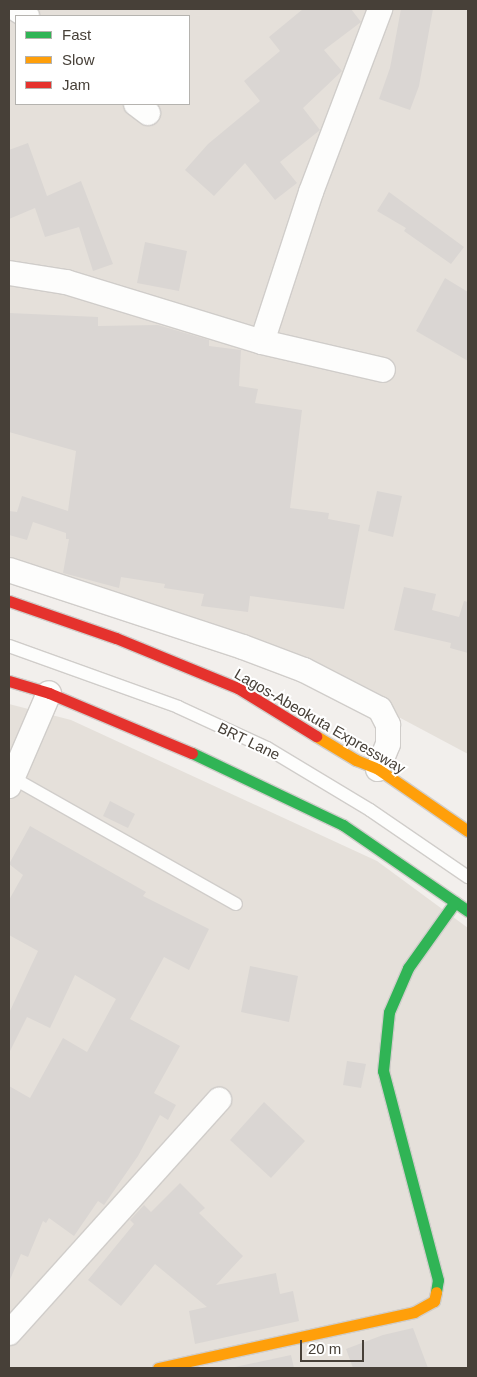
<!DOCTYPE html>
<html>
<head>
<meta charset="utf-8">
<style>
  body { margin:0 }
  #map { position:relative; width:477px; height:1377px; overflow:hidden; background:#f2efec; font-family:Arial,sans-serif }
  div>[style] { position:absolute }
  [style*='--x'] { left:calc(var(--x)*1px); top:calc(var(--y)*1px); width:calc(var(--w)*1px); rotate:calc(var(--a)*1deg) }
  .residential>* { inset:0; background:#e5e0da }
  .building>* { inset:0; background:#dad6d3 }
  .roads { filter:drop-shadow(1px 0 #d0cdca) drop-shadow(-1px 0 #d0cdca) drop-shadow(0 1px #d0cdca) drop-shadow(0 -1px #d0cdca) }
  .lane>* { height:12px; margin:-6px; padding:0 6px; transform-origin:6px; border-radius:6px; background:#fdfdfc }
  .street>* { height:24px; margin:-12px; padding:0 12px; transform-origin:12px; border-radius:12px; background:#fdfdfc }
  .fast>* { height:11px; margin:-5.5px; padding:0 5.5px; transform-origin:5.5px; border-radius:5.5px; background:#30b455 }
  .slow>* { height:11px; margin:-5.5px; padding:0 5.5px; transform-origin:5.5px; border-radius:5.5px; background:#ff9f0a }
  .jam>* { height:11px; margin:-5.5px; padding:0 5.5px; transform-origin:5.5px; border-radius:5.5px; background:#e5322d }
  span { translate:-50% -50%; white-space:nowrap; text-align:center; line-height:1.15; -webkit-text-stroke:4px #fff; paint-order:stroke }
  .street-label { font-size:15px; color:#474038 }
  .frame { position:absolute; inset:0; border:10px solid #474038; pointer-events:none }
  .legend { position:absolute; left:15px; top:15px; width:175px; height:90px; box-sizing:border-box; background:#fff; border:1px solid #b5b3af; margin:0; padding:6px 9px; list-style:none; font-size:15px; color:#474038 }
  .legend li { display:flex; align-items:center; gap:10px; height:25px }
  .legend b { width:25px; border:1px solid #b5b3af }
  .scale { position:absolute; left:300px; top:1340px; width:64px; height:22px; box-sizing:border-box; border:2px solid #474038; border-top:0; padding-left:6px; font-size:15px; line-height:18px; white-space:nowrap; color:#474038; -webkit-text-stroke:4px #fff; paint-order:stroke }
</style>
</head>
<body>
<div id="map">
  <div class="residential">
    <i style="clip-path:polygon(evenodd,9px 9px,468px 9px,468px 754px,316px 673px,9px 577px,9px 9px,16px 16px,189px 16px,189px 104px,16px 104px,16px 16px)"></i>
    <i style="clip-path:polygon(9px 704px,71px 720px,377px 861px,468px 928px,468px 1368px,9px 1368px)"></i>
  </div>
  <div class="building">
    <i style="clip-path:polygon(303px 9px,351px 9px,361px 22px,324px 50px,342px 71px,303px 108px,320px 130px,280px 162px,297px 183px,275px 200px,245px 163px,214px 196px,185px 170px,208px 144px,260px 101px,244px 81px,280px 51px,269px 37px)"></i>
    <i style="clip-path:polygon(401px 9px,433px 9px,419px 86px,410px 110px,379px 99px,390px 68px)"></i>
    <i style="clip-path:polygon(28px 143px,47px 196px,81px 181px,113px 264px,93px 271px,79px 227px,45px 237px,35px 208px,9px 219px,9px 150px)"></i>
    <i style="clip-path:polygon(389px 192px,464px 247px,451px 264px,404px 231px,406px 228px,377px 211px)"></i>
    <i style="clip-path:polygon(145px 242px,187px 251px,179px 291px,137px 283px)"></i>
    <i style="clip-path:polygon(445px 278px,468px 292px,468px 361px,416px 331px)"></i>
    <i style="clip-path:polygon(9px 313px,98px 317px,98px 326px,158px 325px,209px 340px,209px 346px,241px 350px,239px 386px,258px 389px,255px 403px,302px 410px,290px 508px,329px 513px,328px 519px,360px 525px,344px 609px,250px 596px,248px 612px,201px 606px,204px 594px,164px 588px,165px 584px,121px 577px,119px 588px,63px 573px,69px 539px,66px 539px,66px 533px,33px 522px,27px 540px,9px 535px,9px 511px,17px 512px,22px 496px,68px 511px,76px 451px,9px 432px)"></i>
    <i style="clip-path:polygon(377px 491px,402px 496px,393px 537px,368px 531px)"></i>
    <i style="clip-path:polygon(404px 587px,436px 594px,432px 610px,459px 617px,464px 601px,468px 602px,468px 653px,450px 648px,451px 643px,394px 630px)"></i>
    <i style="clip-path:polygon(110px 801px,135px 814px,128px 828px,103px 816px)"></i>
    <i style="clip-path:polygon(30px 826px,146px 892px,143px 896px,209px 929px,189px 970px,164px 957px,130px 1019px,180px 1046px,154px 1093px,176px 1105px,168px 1120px,160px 1115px,138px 1156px,104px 1205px,98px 1201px,74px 1236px,49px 1218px,46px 1223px,43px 1221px,28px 1257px,21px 1254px,9px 1282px,9px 1086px,30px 1098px,63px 1038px,87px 1052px,116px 999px,75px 975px,50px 1028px,27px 1017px,9px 1053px,9px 1013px,38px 951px,9px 935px,9px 900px,23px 875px,9px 864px)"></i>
    <i style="clip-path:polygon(250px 966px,298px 976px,289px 1022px,241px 1012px)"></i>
    <i style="clip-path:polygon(347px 1061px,366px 1064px,361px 1088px,343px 1085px)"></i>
    <i style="clip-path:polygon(264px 1102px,305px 1141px,271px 1178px,230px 1140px)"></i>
    <i style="clip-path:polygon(180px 1183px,205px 1208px,199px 1213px,243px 1256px,216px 1285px,276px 1273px,280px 1294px,293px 1291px,299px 1321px,195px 1344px,189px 1311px,207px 1307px,155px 1264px,121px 1306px,88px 1280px,134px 1224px,130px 1220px,144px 1205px,151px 1212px)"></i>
    <i style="clip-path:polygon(413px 1328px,428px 1368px,353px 1368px,346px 1349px,383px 1335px)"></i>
    <i style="clip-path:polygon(291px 1355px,294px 1368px,230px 1368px)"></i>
  </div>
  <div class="roads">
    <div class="lane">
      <i style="--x:9;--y:646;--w:180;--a:19.8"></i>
      <i style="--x:178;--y:707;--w:98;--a:24.7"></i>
      <i style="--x:267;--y:748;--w:120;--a:31"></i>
      <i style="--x:370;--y:810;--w:119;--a:34.4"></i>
      <i style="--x:13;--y:778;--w:256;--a:29.5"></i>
    </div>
    <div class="street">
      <i style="--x:16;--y:9;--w:13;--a:32"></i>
      <i style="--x:136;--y:104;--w:15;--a:37"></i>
      <i style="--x:9;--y:273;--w:58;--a:9"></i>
      <i style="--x:66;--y:282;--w:205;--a:17"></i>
      <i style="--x:262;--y:342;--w:124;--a:13"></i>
      <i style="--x:262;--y:342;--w:158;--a:-71.9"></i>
      <i style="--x:311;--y:192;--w:196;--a:-69.3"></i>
      <i style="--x:9;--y:570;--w:246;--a:18.2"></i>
      <i style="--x:243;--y:647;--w:65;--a:20.7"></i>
      <i style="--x:304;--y:670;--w:85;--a:27.2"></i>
      <i style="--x:380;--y:709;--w:18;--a:63"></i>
      <i style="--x:388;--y:725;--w:19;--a:90"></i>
      <i style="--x:388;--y:744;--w:27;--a:112"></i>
      <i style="--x:9;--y:786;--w:101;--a:-66.7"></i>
      <i style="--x:9;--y:1333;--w:314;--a:-48"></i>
    </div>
    <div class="fast">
      <i style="--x:192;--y:753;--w:167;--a:25.5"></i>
      <i style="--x:343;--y:825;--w:152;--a:34.5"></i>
      <i style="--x:436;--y:1292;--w:12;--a:-81"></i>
      <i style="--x:438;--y:1280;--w:216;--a:-104.7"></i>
      <i style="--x:383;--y:1071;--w:59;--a:-84.2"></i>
      <i style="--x:389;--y:1012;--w:48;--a:-66.6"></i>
      <i style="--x:408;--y:968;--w:81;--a:-54.5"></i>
    </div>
    <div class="slow">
      <i style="--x:316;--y:736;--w:47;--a:31"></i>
      <i style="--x:356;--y:760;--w:24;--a:22"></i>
      <i style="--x:378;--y:769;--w:109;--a:34.6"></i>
      <i style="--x:158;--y:1368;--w:262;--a:-12.3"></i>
      <i style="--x:414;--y:1312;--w:23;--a:-29"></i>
      <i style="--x:434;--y:1301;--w:9;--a:-77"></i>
    </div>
    <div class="jam">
      <i style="--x:9;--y:601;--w:113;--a:19.1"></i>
      <i style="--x:116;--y:638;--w:132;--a:22.3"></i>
      <i style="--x:238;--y:688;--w:92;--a:31.6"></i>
      <i style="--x:9;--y:681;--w:42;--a:16.7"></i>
      <i style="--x:49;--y:693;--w:155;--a:22.8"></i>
    </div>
  </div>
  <div class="street-label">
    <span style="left:320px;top:721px;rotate:30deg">Lagos-Abeokuta Expressway</span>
    <span style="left:249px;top:741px;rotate:26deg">BRT Lane</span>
  </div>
  <div class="frame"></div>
  <ul class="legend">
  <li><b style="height:6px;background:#30b455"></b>Fast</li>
  <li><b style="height:6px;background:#ff9f0a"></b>Slow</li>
  <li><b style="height:6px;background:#e5322d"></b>Jam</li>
  </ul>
  <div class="scale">20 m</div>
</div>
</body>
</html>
